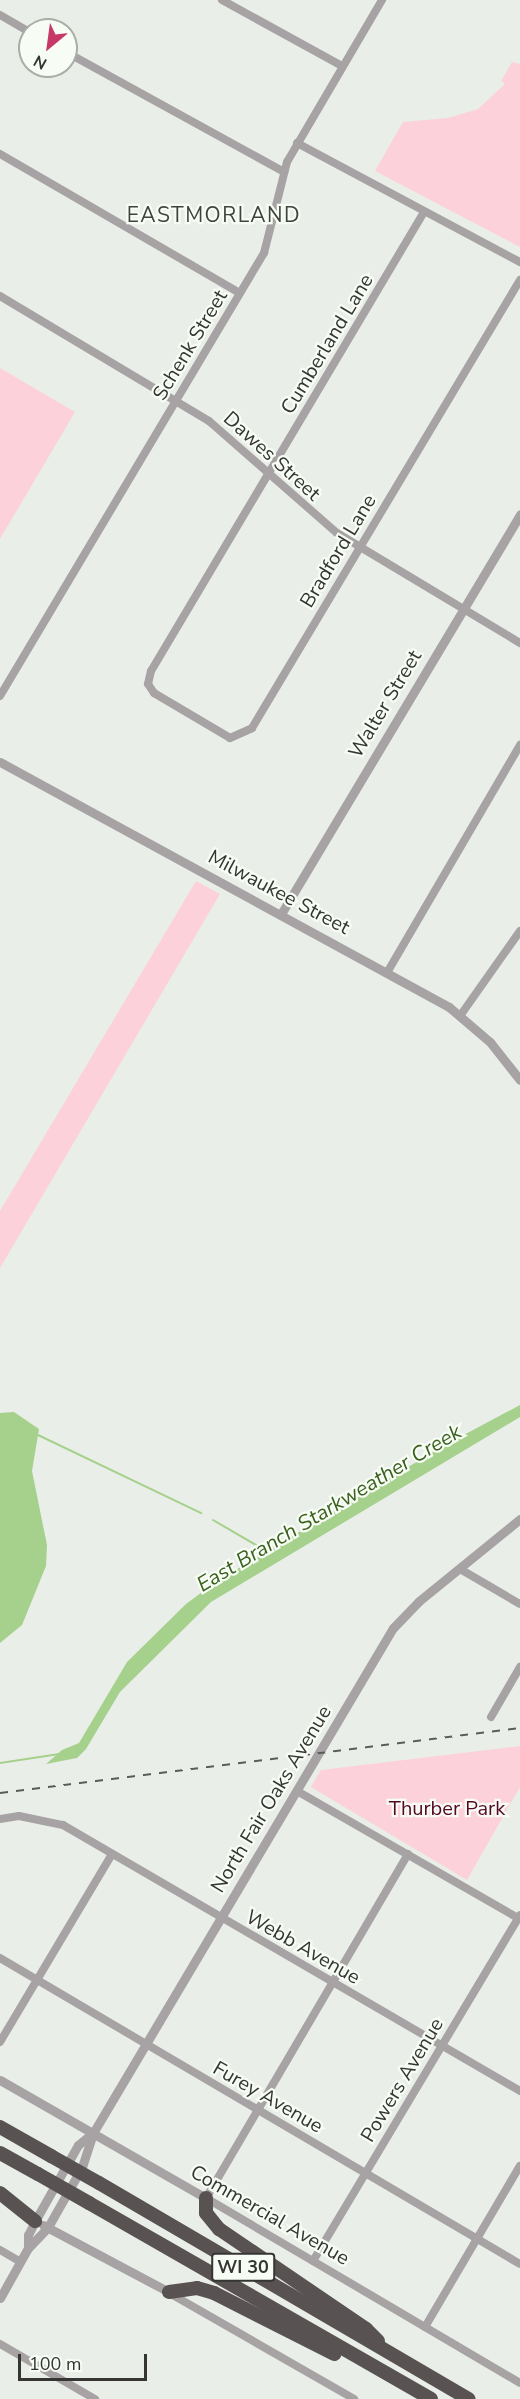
<!DOCTYPE html>
<html>
<head>
<meta charset="utf-8">
<style>
  body { margin:0 }
  #map { position:relative; width:520px; height:2399px; overflow:hidden; background:#eaeee8; font-family:"Nunito Sans",sans-serif }
  div>[style] { position:absolute }
  [style*='--x'] { left:calc(var(--x)*1px); top:calc(var(--y)*1px); width:calc(var(--w)*1px); rotate:calc(var(--a)*1deg) }
  .green>* { inset:0; background:#fcd1da }
  .water>* { inset:0; background:#a6d18d }
  .stream>* { height:2px; margin:-1px; padding:0 1px; transform-origin:1px; border-radius:1px; background:#a6d18d }
  .minor>* { height:8px; margin:-4px; padding:0 4px; transform-origin:4px; border-radius:4px; background:#a7a3a4 }
  .tertiary>* { height:9px; margin:-4.5px; padding:0 4.5px; transform-origin:4.5px; border-radius:4.5px; background:#a7a3a4 }
  .motorway>* { height:14px; margin:-7px; padding:0 7px; transform-origin:7px; border-radius:7px; background:#595253 }
  .rail>* { height:2px; margin-top:-1px; transform-origin:0; background:repeating-linear-gradient(90deg,#595b58 0 8px,transparent 0 16px) }
  .motorway-bridge>* { height:14px; margin:-7px; padding:0 7px; transform-origin:7px; border-radius:7px; background:#595253 }
  span { translate:-50% -50%; white-space:nowrap; text-align:center; line-height:1.15; -webkit-text-stroke:4.5px #f7fcf5; paint-order:stroke }
  .shield-label span { padding:2px 4px; background:#f7fcf5; border:2px solid; border-radius:4px; -webkit-text-stroke-width:0 }
  .shield-label { font-size:18px; color:#353634; font-weight:700 }
  .street-label { font-size:20px; color:#353634 }
  .park-label { font-size:20px; color:#540a26 }
  .neighbourhood-label { font-size:21px; color:#3f433e; letter-spacing:1.5px }
  .water-label { font-size:21px; color:#39601d; font-style:italic }
  .north { position:absolute; left:18px; top:18px; width:60px; height:60px; box-sizing:border-box; background:#f7fcf5; border:2px solid #a9ada8; border-radius:50%; rotate:209deg; font-size:16px; font-weight:700; line-height:24px; text-align:center; color:#353634 }
  .north::after { content:''; display:block; margin:auto; width:21px; height:27px; background:#c53868; clip-path:polygon(50% 0,100% 100%,50% 72%,0 100%) }
  .scale { position:absolute; left:18px; top:2354px; width:129px; height:27px; box-sizing:border-box; border:3px solid #353634; border-top:0; padding-left:8px; font-size:18px; line-height:21px; white-space:nowrap; color:#353634; -webkit-text-stroke:4px #f7fcf5; paint-order:stroke }
</style>
</head>
<body>
<div id="map">
  <div class="green">
    <i style="clip-path:polygon(512px 62px,520px 64px,520px 247px,375px 171px,403px 122px,448px 118px,478px 109px,505px 84px,501px 81px)"></i>
    <i style="clip-path:polygon(0 368px,75px 412px,0 539px)"></i>
    <i style="clip-path:polygon(196px 881px,220px 894px,0 1268px,0 1211px)"></i>
    <i style="clip-path:polygon(520px 1746px,520px 1787px,467px 1880px,311px 1787px,321px 1770px)"></i>
  </div>
  <div class="water">
    <i style="clip-path:polygon(520px 1405px,520px 1417px,211px 1602px,120px 1692px,86px 1749px,77px 1758px,46px 1764px,62px 1750px,79px 1743px,127px 1662px,186px 1604px,217px 1581px,445px 1445px)"></i>
    <i style="clip-path:polygon(14px 1412px,39px 1429px,32px 1471px,47px 1545px,46px 1566px,22px 1625px,0 1643px,0 1413px)"></i>
  </div>
  <div class="stream">
    <i style="--x:38;--y:1435;--w:181;--a:25.6"></i>
    <i style="--x:213;--y:1520;--w:64;--a:30.2"></i>
    <i style="--x:0;--y:1763;--w:60;--a:-8.7"></i>
  </div>
  <div class="minor">
    <i style="--x:222;--y:0;--w:137;--a:28.8"></i>
    <i style="--x:0;--y:15;--w:34;--a:30"></i>
    <i style="--x:66;--y:52;--w:249;--a:28.8"></i>
    <i style="--x:297;--y:143;--w:253;--a:28.1"></i>
    <i style="--x:0;--y:154;--w:277;--a:30.1"></i>
    <i style="--x:424;--y:212;--w:534;--a:120.74"></i>
    <i style="--x:151;--y:671;--w:13;--a:103"></i>
    <i style="--x:148;--y:684;--w:11;--a:56"></i>
    <i style="--x:154;--y:693;--w:88;--a:30.6"></i>
    <i style="--x:230;--y:738;--w:24;--a:-24"></i>
    <i style="--x:252;--y:728;--w:522;--a:-59.11"></i>
    <i style="--x:0;--y:296;--w:244;--a:30.9"></i>
    <i style="--x:209;--y:421;--w:170;--a:41.2"></i>
    <i style="--x:337;--y:533;--w:214;--a:31"></i>
    <i style="--x:0;--y:696;--w:516;--a:-59.21"></i>
    <i style="--x:264;--y:253;--w:94;--a:-75.8"></i>
    <i style="--x:287;--y:162;--w:188;--a:-59.6"></i>
    <i style="--x:388;--y:971;--w:262;--a:-59.7"></i>
    <i style="--x:460;--y:1016;--w:104;--a:-54.8"></i>
    <i style="--x:460;--y:1569;--w:69;--a:30.3"></i>
    <i style="--x:491;--y:1717;--w:58;--a:-59.9"></i>
    <i style="--x:297;--y:1791;--w:257;--a:29.9"></i>
    <i style="--x:0;--y:1819;--w:19;--a:-9"></i>
    <i style="--x:19;--y:1816;--w:45;--a:11.6"></i>
    <i style="--x:63;--y:1825;--w:529;--a:30.2"></i>
    <i style="--x:408;--y:1854;--w:399;--a:120.4"></i>
    <i style="--x:206;--y:2198;--w:364;--a:30.5"></i>
    <i style="--x:0;--y:1958;--w:603;--a:30.48"></i>
    <i style="--x:0;--y:2042;--w:219;--a:-59.2"></i>
    <i style="--x:0;--y:2250;--w:24;--a:30"></i>
    <i style="--x:313;--y:2261;--w:403;--a:-59.1"></i>
    <i style="--x:171;--y:2294;--w:211;--a:29.8"></i>
    <i style="--x:425;--y:2327;--w:187;--a:-59.5"></i>
    <i style="--x:0;--y:2344;--w:110;--a:30.1"></i>
  </div>
  <div class="tertiary">
    <i style="--x:0;--y:762;--w:511;--a:28.62"></i>
    <i style="--x:449;--y:1007;--w:54;--a:40.5"></i>
    <i style="--x:490;--y:1042;--w:48;--a:51.7"></i>
    <i style="--x:281;--y:914;--w:466;--a:-59.1"></i>
    <i style="--x:0;--y:2080;--w:237;--a:29.8"></i>
    <i style="--x:43;--y:2225;--w:143;--a:28"></i>
    <i style="--x:28;--y:2248;--w:13;--a:-90"></i>
    <i style="--x:28;--y:2235;--w:16;--a:-63"></i>
    <i style="--x:35;--y:2221;--w:87;--a:-60.5"></i>
    <i style="--x:78;--y:2145;--w:19;--a:-39"></i>
    <i style="--x:0;--y:2298;--w:57;--a:-60.8"></i>
    <i style="--x:28;--y:2248;--w:29;--a:-46"></i>
    <i style="--x:48;--y:2227;--w:69;--a:-60.5"></i>
    <i style="--x:82;--y:2167;--w:36;--a:-72"></i>
    <i style="--x:93;--y:2133;--w:587;--a:-59.29"></i>
    <i style="--x:393;--y:1628;--w:37;--a:-46"></i>
    <i style="--x:419;--y:1601;--w:130;--a:-39.1"></i>
  </div>
  <div class="motorway">
    <i style="--x:0;--y:2127;--w:59;--a:29.6"></i>
    <i style="--x:0;--y:2153;--w:43;--a:28.9"></i>
    <i style="--x:99;--y:2183;--w:428;--a:30.3"></i>
    <i style="--x:0;--y:2193;--w:45;--a:38.7"></i>
    <i style="--x:206;--y:2198;--w:15;--a:90"></i>
    <i style="--x:206;--y:2213;--w:21;--a:51"></i>
    <i style="--x:219;--y:2229;--w:178;--a:34.2"></i>
    <i style="--x:366;--y:2329;--w:17;--a:45"></i>
    <i style="--x:89;--y:2203;--w:394;--a:29.8"></i>
    <i style="--x:169;--y:2292;--w:28;--a:-8"></i>
    <i style="--x:197;--y:2288;--w:18;--a:16"></i>
    <i style="--x:214;--y:2293;--w:135;--a:26.9"></i>
  </div>
  <div class="rail">
    <i style="--x:0;--y:1793;--w:524;--a:-7.13"></i>
  </div>
  <div class="motorway-bridge">
    <i style="--x:51;--y:2156;--w:55;--a:29.4"></i>
    <i style="--x:38;--y:2174;--w:59;--a:29.6"></i>
  </div>
  <div class="shield-label">
    <span style="left:243px;top:2267px">WI 30</span>
  </div>
  <div class="street-label">
    <span style="left:327px;top:344px;rotate:-59deg">Cumberland Lane</span>
    <span style="left:190px;top:345px;rotate:-59deg">Schenk Street</span>
    <span style="left:272px;top:456px;rotate:42deg">Dawes Street</span>
    <span style="left:338px;top:551px;rotate:-59deg">Bradford Lane</span>
    <span style="left:385px;top:704px;rotate:-59deg">Walter Street</span>
    <span style="left:279px;top:892px;rotate:28deg">Milwaukee Street</span>
    <span style="left:271px;top:1799px;rotate:-59deg">North Fair Oaks Avenue</span>
    <span style="left:303px;top:1947px;rotate:30deg">Webb Avenue</span>
    <span style="left:402px;top:2080px;rotate:-59deg">Powers Avenue</span>
    <span style="left:268px;top:2097px;rotate:30deg">Furey Avenue</span>
    <span style="left:270px;top:2215px;rotate:30deg">Commercial Avenue</span>
  </div>
  <div class="park-label">
    <span style="left:447px;top:1808px">Thurber Park</span>
  </div>
  <div class="neighbourhood-label">
    <span style="left:214px;top:215px">EASTMORLAND</span>
  </div>
  <div class="water-label">
    <span style="left:329px;top:1508px;rotate:-31deg">East Branch Starkweather Creek</span>
  </div>
  <div class="north">N</div>
  <div class="scale">100 m</div>
</div>
</body>
</html>
